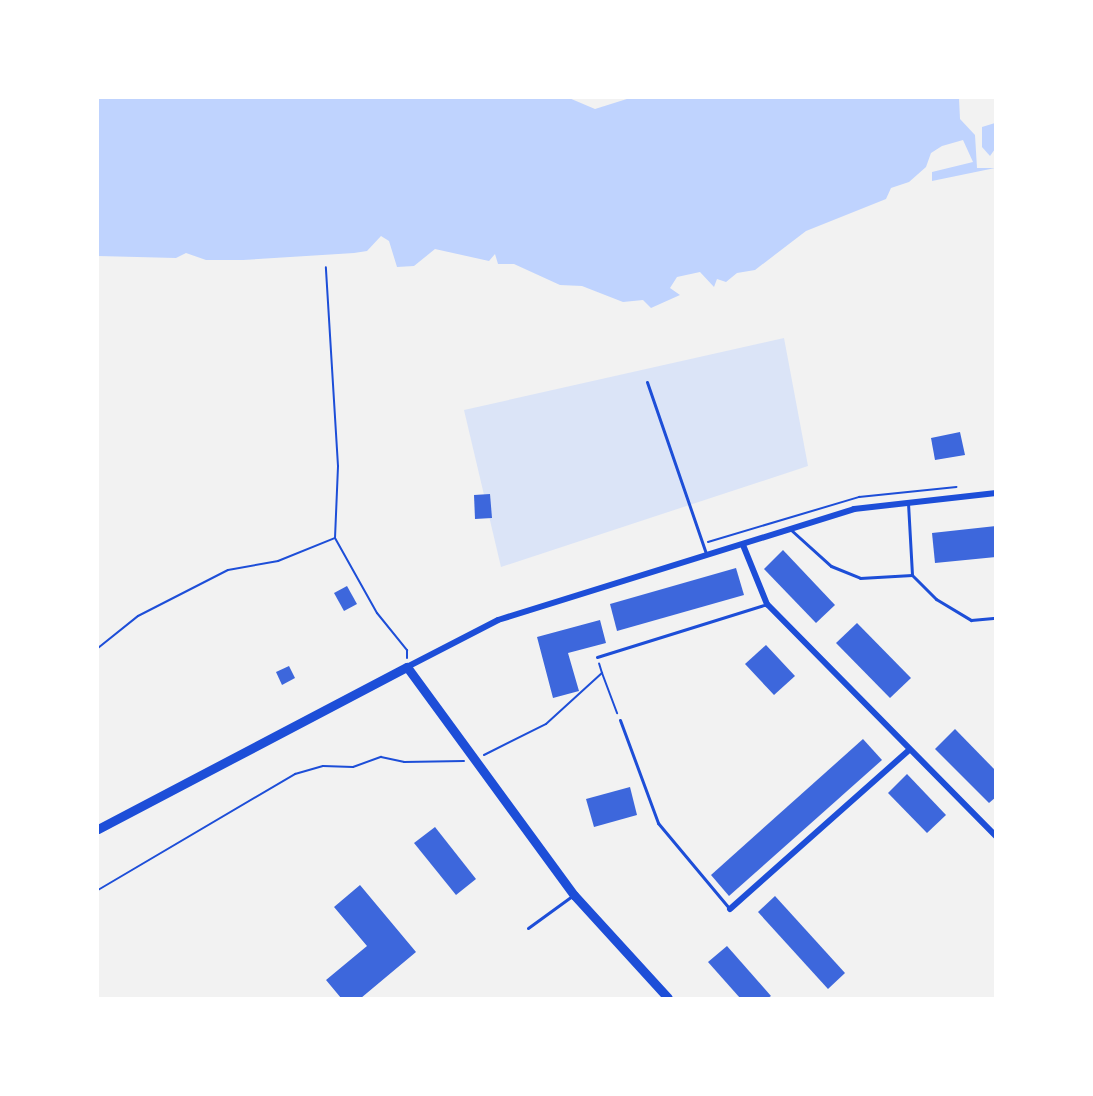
<!DOCTYPE html>
<html>
<head>
<meta charset="utf-8">
<style>
  body { margin:0 }
  #map { position:relative; width:1093px; height:1096px; overflow:hidden; background:#f2f2f2; font-family:Lora,serif }
  div>[style] { position:absolute }
  [style*='--x'] { left:calc(var(--x)*1px); top:calc(var(--y)*1px); width:calc(var(--w)*1px); rotate:calc(var(--a)*1deg) }
  .green>* { inset:0; background:#dbe4f7 }
  .water>* { inset:0; background:#bfd3fe }
  .building>* { inset:0; background:#3d67dc }
  .path>* { height:2px; margin:-1px; padding:0 1px; transform-origin:1px; border-radius:1px; background:#1d4ed8 }
  .service>* { height:3px; margin:-1.5px; padding:0 1.5px; transform-origin:1.5px; border-radius:1.5px; background:#1d4ed8 }
  .minor>* { height:6px; margin:-3px; padding:0 3px; transform-origin:3px; border-radius:3px; background:#1d4ed8 }
  .secondary>* { height:9px; margin:-4.5px; padding:0 4.5px; transform-origin:4.5px; border-radius:4.5px; background:#1d4ed8 }
  span { translate:-50% -50%; white-space:nowrap; text-align:center; line-height:1.15; -webkit-text-stroke:6px #fff; paint-order:stroke }
  .frame { position:absolute; inset:0; border:99px solid #fff; pointer-events:none }
</style>
</head>
<body>
<div id="map">
  <div class="green">
    <i style="clip-path:polygon(784px 338px,808px 466px,501px 567px,464px 410px)"></i>
  </div>
  <div class="water">
    <i style="clip-path:polygon(98px 98px,569px 98px,595px 109px,630px 98px,959px 98px,960px 119px,975px 135px,977px 168px,995px 168px,932px 181px,932px 172px,973px 162px,963px 140px,942px 146px,931px 153px,926px 167px,909px 182px,891px 188px,886px 199px,806px 231px,755px 270px,737px 273px,726px 282px,717px 279px,714px 287px,700px 272px,677px 277px,670px 288px,680px 295px,651px 308px,643px 300px,623px 302px,582px 286px,560px 285px,514px 264px,498px 264px,495px 254px,489px 261px,435px 249px,414px 266px,397px 267px,389px 241px,381px 236px,367px 251px,354px 253px,243px 260px,206px 260px,186px 253px,176px 258px,98px 256px)"></i>
    <i style="clip-path:polygon(995px 123px,995px 149px,990px 156px,982px 147px,982px 127px)"></i>
  </div>
  <div class="building">
    <i style="clip-path:polygon(960px 432px,965px 455px,935px 460px,931px 438px)"></i>
    <i style="clip-path:polygon(490px 494px,492px 518px,475px 519px,474px 495px)"></i>
    <i style="clip-path:polygon(996px 526px,996px 557px,935px 563px,932px 533px)"></i>
    <i style="clip-path:polygon(783px 550px,835px 605px,816px 623px,764px 569px)"></i>
    <i style="clip-path:polygon(736px 568px,744px 595px,617px 631px,610px 604px)"></i>
    <i style="clip-path:polygon(347px 586px,357px 604px,344px 611px,334px 593px)"></i>
    <i style="clip-path:polygon(600px 620px,606px 643px,568px 653px,579px 691px,553px 698px,537px 637px)"></i>
    <i style="clip-path:polygon(857px 623px,911px 678px,890px 698px,836px 643px)"></i>
    <i style="clip-path:polygon(766px 645px,795px 676px,774px 695px,745px 664px)"></i>
    <i style="clip-path:polygon(289px 666px,295px 678px,282px 685px,276px 672px)"></i>
    <i style="clip-path:polygon(955px 729px,996px 771px,996px 797px,989px 803px,935px 749px)"></i>
    <i style="clip-path:polygon(863px 739px,882px 760px,729px 896px,711px 875px)"></i>
    <i style="clip-path:polygon(907px 774px,946px 815px,927px 833px,888px 793px)"></i>
    <i style="clip-path:polygon(630px 787px,637px 815px,594px 827px,586px 799px)"></i>
    <i style="clip-path:polygon(435px 827px,476px 879px,456px 895px,414px 843px)"></i>
    <i style="clip-path:polygon(360px 885px,416px 952px,361px 998px,341px 998px,326px 980px,367px 946px,334px 907px)"></i>
    <i style="clip-path:polygon(775px 896px,845px 973px,828px 989px,758px 912px)"></i>
    <i style="clip-path:polygon(727px 946px,771px 996px,768px 998px,740px 998px,708px 962px)"></i>
  </div>
  <div class="path">
    <i style="--x:335;--y:538;--w:86;--a:60.8"></i>
    <i style="--x:377;--y:613;--w:48;--a:51"></i>
    <i style="--x:407;--y:650;--w:8;--a:90"></i>
    <i style="--x:708;--y:542;--w:158;--a:-16.6"></i>
    <i style="--x:859;--y:497;--w:98;--a:-5.9"></i>
    <i style="--x:98;--y:648;--w:51;--a:-38.7"></i>
    <i style="--x:138;--y:616;--w:101;--a:-27.1"></i>
    <i style="--x:228;--y:570;--w:51;--a:-10.2"></i>
    <i style="--x:278;--y:561;--w:61;--a:-22"></i>
    <i style="--x:335;--y:538;--w:72;--a:-87.6"></i>
    <i style="--x:338;--y:466;--w:199;--a:-93.5"></i>
    <i style="--x:602;--y:673;--w:43;--a:69.4"></i>
    <i style="--x:484;--y:755;--w:69;--a:-26.6"></i>
    <i style="--x:546;--y:724;--w:76;--a:-42.3"></i>
    <i style="--x:602;--y:673;--w:10;--a:-107"></i>
    <i style="--x:98;--y:890;--w:229;--a:-30.5"></i>
    <i style="--x:295;--y:774;--w:29;--a:-16"></i>
    <i style="--x:323;--y:766;--w:30;--a:2"></i>
    <i style="--x:353;--y:767;--w:30;--a:-20"></i>
    <i style="--x:381;--y:757;--w:24;--a:12"></i>
    <i style="--x:404;--y:762;--w:60;--a:-1"></i>
  </div>
  <div class="service">
    <i style="--x:647;--y:382;--w:181;--a:71"></i>
    <i style="--x:908;--y:503;--w:72;--a:86.8"></i>
    <i style="--x:790;--y:529;--w:55;--a:42.1"></i>
    <i style="--x:831;--y:566;--w:31;--a:22"></i>
    <i style="--x:860;--y:578;--w:52;--a:-3.3"></i>
    <i style="--x:912;--y:575;--w:34;--a:45"></i>
    <i style="--x:936;--y:599;--w:41;--a:31"></i>
    <i style="--x:971;--y:620;--w:25;--a:-5"></i>
    <i style="--x:597;--y:657;--w:178;--a:-17.3"></i>
    <i style="--x:620;--y:720;--w:110;--a:69.7"></i>
    <i style="--x:658;--y:823;--w:112;--a:50.1"></i>
    <i style="--x:528;--y:928;--w:54;--a:-36"></i>
  </div>
  <div class="minor">
    <i style="--x:743;--y:545;--w:64;--a:67.9"></i>
    <i style="--x:767;--y:604;--w:326;--a:45.4"></i>
    <i style="--x:407;--y:667;--w:102;--a:-27.3"></i>
    <i style="--x:498;--y:620;--w:373;--a:-17.3"></i>
    <i style="--x:854;--y:509;--w:143;--a:-6.4"></i>
    <i style="--x:730;--y:909;--w:238;--a:-41.6"></i>
  </div>
  <div class="secondary">
    <i style="--x:98;--y:829;--w:349;--a:-27.7"></i>
    <i style="--x:407;--y:667;--w:283;--a:53.8"></i>
    <i style="--x:574;--y:895;--w:139;--a:47.6"></i>
  </div>
  <div class="frame"></div>
</div>
</body>
</html>
